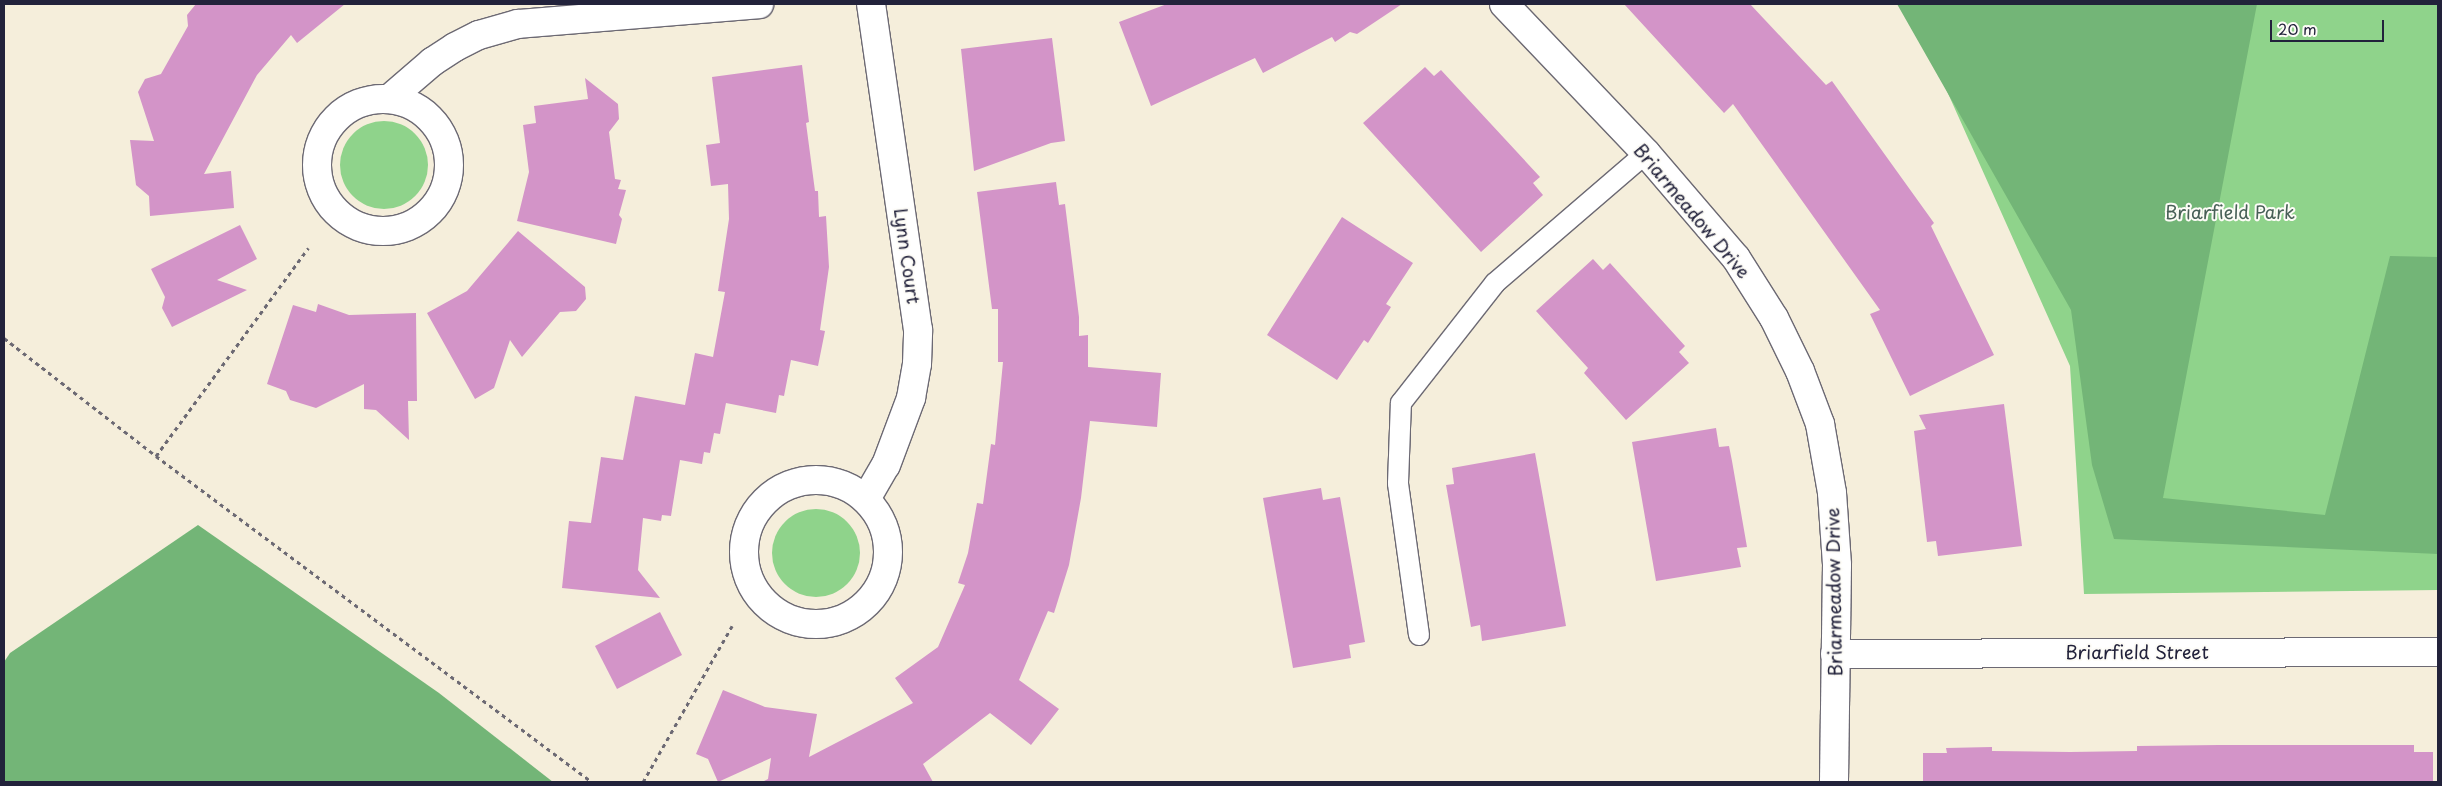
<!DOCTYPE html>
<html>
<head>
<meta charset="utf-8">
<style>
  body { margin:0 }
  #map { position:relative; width:2442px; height:786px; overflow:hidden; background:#f5eedb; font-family:"Playpen Sans",sans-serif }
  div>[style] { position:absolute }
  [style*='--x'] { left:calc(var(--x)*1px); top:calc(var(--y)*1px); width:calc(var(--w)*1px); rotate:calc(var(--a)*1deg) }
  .green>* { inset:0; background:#8fd38b }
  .round { border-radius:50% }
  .forest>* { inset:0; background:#73b577 }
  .building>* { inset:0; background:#d394c8 }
  .path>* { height:3px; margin-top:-1.5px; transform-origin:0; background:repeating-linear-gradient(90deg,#6c6973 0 4px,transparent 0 8px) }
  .roads { filter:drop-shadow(1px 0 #6c6973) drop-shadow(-1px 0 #6c6973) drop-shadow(0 1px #6c6973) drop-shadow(0 -1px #6c6973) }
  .service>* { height:20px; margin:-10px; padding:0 10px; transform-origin:10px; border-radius:10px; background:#fff }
  .minor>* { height:28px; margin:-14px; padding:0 14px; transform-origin:14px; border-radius:14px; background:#fff }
  .minor>.ring { margin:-14px; padding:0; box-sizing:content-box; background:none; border:28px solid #fff; border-radius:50% }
  span { translate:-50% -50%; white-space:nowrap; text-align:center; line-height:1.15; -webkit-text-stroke:4px #fdfcf7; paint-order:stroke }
  .street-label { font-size:18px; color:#22223b }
  .park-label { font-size:18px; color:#486057 }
  .frame { position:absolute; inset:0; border:5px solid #22223b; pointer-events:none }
  .scale { position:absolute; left:2270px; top:20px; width:114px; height:22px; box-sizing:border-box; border:2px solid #22223b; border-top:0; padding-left:6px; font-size:15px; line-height:18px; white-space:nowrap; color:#22223b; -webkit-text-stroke:4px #fdfcf7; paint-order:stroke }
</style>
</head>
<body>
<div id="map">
  <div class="green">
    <i style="clip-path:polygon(1908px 4px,2438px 4px,2438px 590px,2084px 594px,2070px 366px)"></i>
    <i class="round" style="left:340px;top:121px;width:88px;height:88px"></i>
    <i class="round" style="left:772px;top:509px;width:88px;height:88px"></i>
  </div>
  <div class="forest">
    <i style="clip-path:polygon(1897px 4px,2257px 4px,2163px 498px,2325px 515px,2390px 256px,2438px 257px,2438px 554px,2114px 539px,2092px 465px,2071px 310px)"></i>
    <i style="clip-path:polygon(198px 525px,439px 693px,553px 782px,4px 782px,4px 662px,10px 653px)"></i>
  </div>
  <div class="building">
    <i style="clip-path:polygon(196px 4px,345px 4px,297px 43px,291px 35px,257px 75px,204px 174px,231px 171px,234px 208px,150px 216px,149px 196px,136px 185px,130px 140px,154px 141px,138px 92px,145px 79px,161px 74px,188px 26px,187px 15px)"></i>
    <i style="clip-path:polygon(1167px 4px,1402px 4px,1357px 34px,1350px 32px,1335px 42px,1332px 37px,1263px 73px,1255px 58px,1151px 106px,1119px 22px)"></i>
    <i style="clip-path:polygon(1624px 4px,1750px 4px,1826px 85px,1832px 81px,1934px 223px,1931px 226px,1994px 355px,1910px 396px,1870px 314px,1880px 310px,1733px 104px,1724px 113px)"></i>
    <i style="clip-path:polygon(1052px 38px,1065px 141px,1051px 143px,974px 171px,961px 49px)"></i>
    <i style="clip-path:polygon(802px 65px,809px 122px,806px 123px,815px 191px,818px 191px,819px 217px,826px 216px,829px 267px,820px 330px,825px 331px,818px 366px,791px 360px,784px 396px,779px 395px,776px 413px,726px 403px,720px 434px,714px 433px,710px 453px,704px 452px,702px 464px,680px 460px,671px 516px,662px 515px,661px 521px,643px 518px,638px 570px,660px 598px,562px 588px,569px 521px,591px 523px,601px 457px,623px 460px,635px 396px,685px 405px,695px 353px,713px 357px,725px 292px,718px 291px,729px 219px,728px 184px,711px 186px,706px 145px,720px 143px,712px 77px)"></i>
    <i style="clip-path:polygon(1425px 67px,1434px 76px,1441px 70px,1540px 177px,1533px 183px,1543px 195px,1481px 252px,1363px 123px)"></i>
    <i style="clip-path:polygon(585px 78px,618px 104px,619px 119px,609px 132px,615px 179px,621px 180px,618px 189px,626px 190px,619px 215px,622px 219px,616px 244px,517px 221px,529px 172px,523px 125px,536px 123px,534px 106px,588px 99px)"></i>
    <i style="clip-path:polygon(1056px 182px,1059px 205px,1065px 204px,1079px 317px,1079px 336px,1088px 335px,1088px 367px,1161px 373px,1157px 427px,1090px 421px,1081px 498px,1069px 565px,1054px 613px,1048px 611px,1019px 680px,1059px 709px,1031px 745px,990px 713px,923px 764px,933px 782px,762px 782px,768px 779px,771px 758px,718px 782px,708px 759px,696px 754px,723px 690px,765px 707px,817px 714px,809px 757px,913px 703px,895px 678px,938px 647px,965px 585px,958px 583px,968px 553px,977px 503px,983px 504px,991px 444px,995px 445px,1003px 362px,998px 362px,998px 309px,992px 309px,977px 192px)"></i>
    <i style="clip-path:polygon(1342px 217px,1413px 263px,1386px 304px,1391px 307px,1368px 343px,1364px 340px,1337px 380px,1267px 335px)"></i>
    <i style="clip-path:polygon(240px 225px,257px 259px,217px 280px,247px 290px,172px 327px,162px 308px,165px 297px,151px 269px)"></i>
    <i style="clip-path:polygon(518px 231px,585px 287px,586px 299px,576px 311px,560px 312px,522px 357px,510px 340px,494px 388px,475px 399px,427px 313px,467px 291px)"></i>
    <i style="clip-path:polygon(1593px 259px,1603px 270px,1610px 263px,1685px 346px,1679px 352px,1689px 363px,1626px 420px,1584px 373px,1588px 368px,1536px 311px)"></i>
    <i style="clip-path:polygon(318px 304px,349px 315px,416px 313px,417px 401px,408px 401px,409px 440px,376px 410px,364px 409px,364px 384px,316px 408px,290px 400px,286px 391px,267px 384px,293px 305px,316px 312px)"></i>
    <i style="clip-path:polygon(2004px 404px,2022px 546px,1938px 556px,1936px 541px,1927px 542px,1914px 431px,1926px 429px,1919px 415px)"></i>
    <i style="clip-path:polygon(1716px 428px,1719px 447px,1729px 446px,1732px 461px,1747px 547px,1737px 548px,1741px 567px,1656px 581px,1632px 442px)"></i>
    <i style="clip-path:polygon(1535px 453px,1566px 626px,1482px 641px,1480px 625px,1471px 627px,1446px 485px,1454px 484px,1452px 468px)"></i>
    <i style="clip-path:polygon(1321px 488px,1323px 500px,1340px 497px,1365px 642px,1349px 645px,1351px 658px,1293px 668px,1263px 498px)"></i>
    <i style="clip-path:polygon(660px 612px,682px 655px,617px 689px,595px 646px)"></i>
    <i style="clip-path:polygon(2219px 745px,2414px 745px,2414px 752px,2433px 752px,2433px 782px,1923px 782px,1923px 753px,1947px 753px,1946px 748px,1992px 747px,1992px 751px,2070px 752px,2137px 751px,2137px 746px)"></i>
  </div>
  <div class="path">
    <i style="--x:4;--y:338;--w:192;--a:37.8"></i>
    <i style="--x:156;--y:456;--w:544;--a:36.79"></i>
    <i style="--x:156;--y:456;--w:258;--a:-53.8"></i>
    <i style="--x:643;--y:782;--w:180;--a:-60.3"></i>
  </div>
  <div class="roads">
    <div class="service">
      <i style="--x:1419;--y:635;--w:153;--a:-97.9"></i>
      <i style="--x:1398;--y:483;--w:80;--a:-87.9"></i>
      <i style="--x:1401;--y:403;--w:152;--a:-51.9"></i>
      <i style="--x:1495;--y:283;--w:199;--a:-40.7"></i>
    </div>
    <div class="minor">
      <i style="--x:1504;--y:4;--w:206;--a:46.4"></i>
      <i style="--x:1646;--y:153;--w:138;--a:49.4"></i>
      <i style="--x:1736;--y:258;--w:71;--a:57.7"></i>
      <i style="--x:1774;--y:318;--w:59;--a:63.9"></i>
      <i style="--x:1800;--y:371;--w:57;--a:69.3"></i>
      <i style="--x:1820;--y:424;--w:70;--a:80.1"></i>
      <i style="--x:1832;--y:493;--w:72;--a:86"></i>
      <i style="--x:1837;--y:565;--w:217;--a:90.8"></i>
      <i class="ring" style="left:317px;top:99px;width:104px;height:104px"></i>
      <i style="--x:389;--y:99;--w:57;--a:-40.7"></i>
      <i style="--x:432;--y:62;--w:27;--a:-33"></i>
      <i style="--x:455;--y:47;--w:27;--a:-27"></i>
      <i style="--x:479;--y:35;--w:41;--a:-15.8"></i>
      <i style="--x:518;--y:24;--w:242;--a:-4.7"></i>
      <i class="ring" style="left:744px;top:480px;width:116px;height:116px"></i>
      <i style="--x:866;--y:499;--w:39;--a:-60"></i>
      <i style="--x:886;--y:465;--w:72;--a:-69.5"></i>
      <i style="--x:911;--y:398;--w:35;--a:-80"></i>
      <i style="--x:917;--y:364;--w:34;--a:-88"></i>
      <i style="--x:918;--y:330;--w:329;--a:-98.2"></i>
      <i style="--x:1835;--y:654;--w:603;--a:-0.19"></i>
    </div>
  </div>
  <div class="street-label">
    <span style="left:1692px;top:211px;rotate:50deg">Briarmeadow Drive</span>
    <span style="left:907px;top:256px;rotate:82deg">Lynn Court</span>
    <span style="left:1834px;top:592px;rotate:-91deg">Briarmeadow Drive</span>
    <span style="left:2137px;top:652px">Briarfield Street</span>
  </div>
  <div class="park-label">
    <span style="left:2230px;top:212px">Briarfield Park</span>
  </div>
  <div class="frame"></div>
  <div class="scale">20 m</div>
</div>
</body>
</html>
